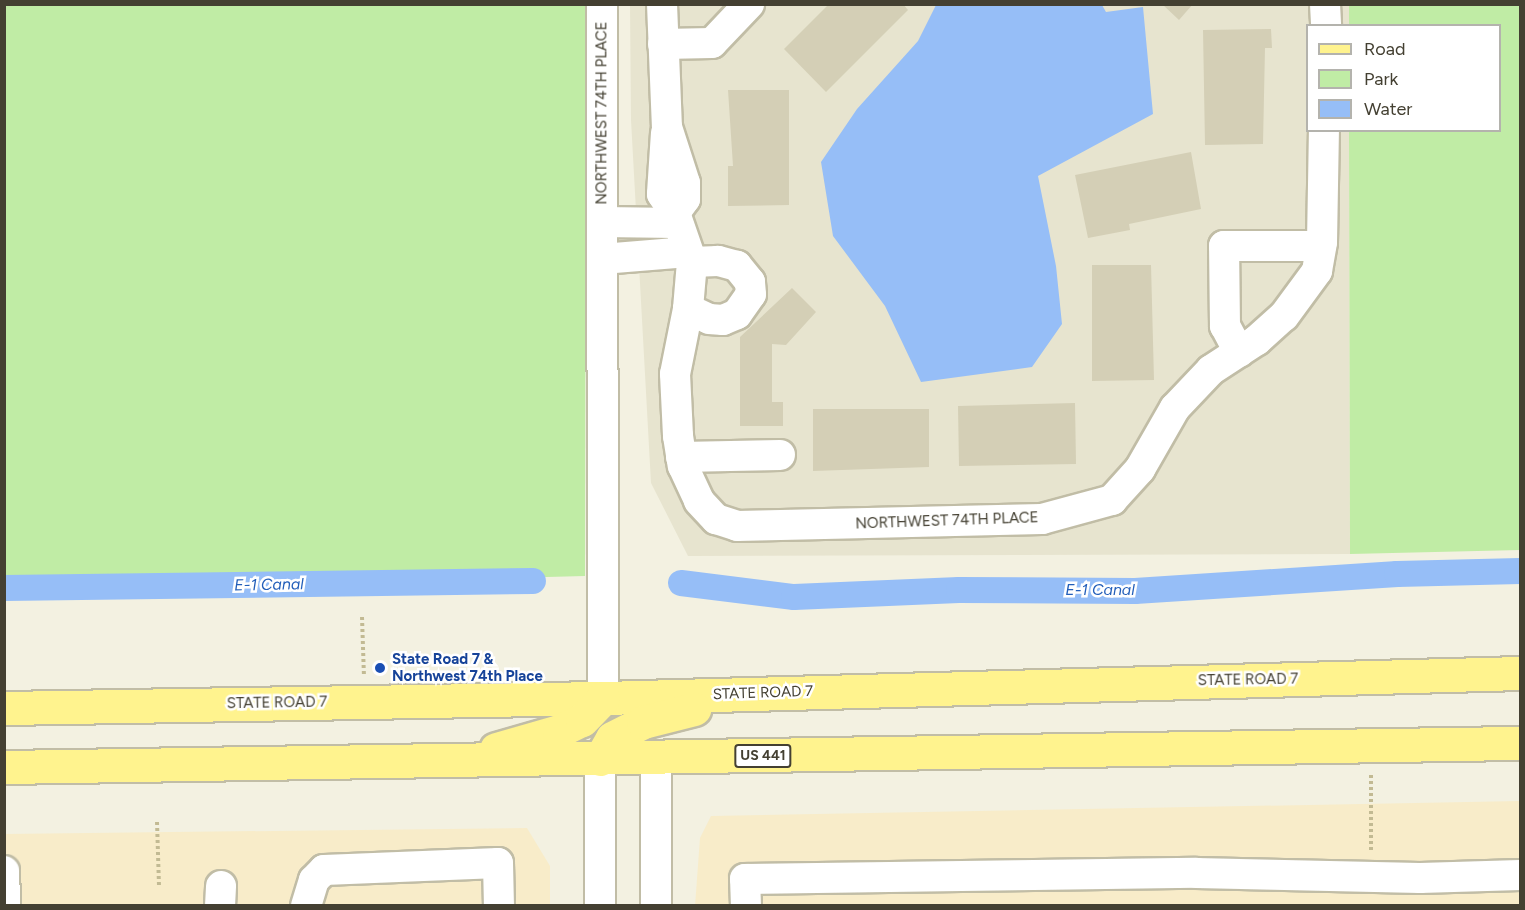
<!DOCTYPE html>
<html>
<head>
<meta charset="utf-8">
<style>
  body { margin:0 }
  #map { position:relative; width:1525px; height:910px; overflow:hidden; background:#f3f1e1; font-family:Figtree,sans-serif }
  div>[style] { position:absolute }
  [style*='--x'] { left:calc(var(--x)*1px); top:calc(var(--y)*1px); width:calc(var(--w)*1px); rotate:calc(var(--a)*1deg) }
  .residential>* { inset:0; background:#e7e4cf }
  .commercial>* { inset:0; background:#f8ecc9 }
  .green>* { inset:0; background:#c0eca5 }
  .water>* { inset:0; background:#96bef7 }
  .canal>* { height:26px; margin:-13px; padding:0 13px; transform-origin:13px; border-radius:13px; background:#96bef7 }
  .building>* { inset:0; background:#d4cfb6 }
  .path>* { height:4px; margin-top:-2px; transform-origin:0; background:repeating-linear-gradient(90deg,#c2ba93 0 3px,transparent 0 6px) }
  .roads { filter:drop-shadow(2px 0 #c1bda6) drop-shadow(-2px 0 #c1bda6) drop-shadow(0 2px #c1bda6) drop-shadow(0 -2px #c1bda6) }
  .minor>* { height:30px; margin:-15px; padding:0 15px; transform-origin:15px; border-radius:15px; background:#fff }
  .major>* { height:33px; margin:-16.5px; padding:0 16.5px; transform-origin:16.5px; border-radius:16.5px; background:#fff38e }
  .dots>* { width:16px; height:16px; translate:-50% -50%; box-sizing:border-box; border:3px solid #fff; border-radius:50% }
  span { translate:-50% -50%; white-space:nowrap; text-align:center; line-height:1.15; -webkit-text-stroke:5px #fff; paint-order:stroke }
  .shield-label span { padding:2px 4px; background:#fff; border:2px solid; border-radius:4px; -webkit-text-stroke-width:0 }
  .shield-label { font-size:14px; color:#444032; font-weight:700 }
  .street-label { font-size:15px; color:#444032 }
  .transit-label { font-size:15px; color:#164399; font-weight:700 }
  .left { translate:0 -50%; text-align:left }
  .water-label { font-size:16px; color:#225eb9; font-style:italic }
  .frame { position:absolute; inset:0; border:6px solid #444032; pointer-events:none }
  .legend { position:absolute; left:1306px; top:24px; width:195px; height:108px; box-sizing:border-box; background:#fff; border:2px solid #b4b3ad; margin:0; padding:8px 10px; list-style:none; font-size:18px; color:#444032 }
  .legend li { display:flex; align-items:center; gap:12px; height:30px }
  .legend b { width:30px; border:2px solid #b4b3ad }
</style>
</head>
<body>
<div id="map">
  <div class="residential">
    <i style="clip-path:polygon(630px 5px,1349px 5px,1349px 25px,1308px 26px,1308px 130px,1349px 131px,1350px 554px,688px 556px,651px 483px,631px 120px)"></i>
  </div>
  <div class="commercial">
    <i style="clip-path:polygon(1520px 801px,1520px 905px,695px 906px,700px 838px,711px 816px)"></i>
    <i style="clip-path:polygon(527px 828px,550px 866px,550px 905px,5px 905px,4px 834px)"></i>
  </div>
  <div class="green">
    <i style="clip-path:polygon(4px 5px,586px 5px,585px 576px,5px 591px)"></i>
    <i style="clip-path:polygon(1349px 5px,1520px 5px,1520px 550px,1350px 554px,1349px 131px,1500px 130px,1500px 26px,1349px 25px)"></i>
  </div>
  <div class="water">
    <i style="clip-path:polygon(1102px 5px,1106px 12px,1143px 7px,1153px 114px,1038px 176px,1056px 266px,1062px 324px,1032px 367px,921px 382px,885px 306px,833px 236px,821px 162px,857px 109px,918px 41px,936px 5px)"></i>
  </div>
  <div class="canal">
    <i style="--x:681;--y:583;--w:114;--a:7.1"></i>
    <i style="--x:794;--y:597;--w:165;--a:-2.4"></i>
    <i style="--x:959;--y:590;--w:176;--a:0.3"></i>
    <i style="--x:1135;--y:591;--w:263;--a:-3.7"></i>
    <i style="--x:1397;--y:574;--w:123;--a:-1.4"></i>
    <i style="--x:4;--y:588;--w:529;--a:-0.76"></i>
  </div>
  <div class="building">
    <i style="clip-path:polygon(829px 4px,903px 4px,908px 10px,826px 92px,784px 49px)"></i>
    <i style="clip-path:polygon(1162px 4px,1193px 4px,1179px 20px)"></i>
    <i style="clip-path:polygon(1271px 29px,1272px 48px,1265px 48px,1263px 144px,1205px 145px,1203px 30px)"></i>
    <i style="clip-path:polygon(728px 90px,789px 90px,789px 205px,728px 206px,728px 166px,733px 166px)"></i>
    <i style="clip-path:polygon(1191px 152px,1201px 209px,1129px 224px,1130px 230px,1088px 238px,1075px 175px)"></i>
    <i style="clip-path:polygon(1092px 265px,1151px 265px,1154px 380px,1092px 381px)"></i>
    <i style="clip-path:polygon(792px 288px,816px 312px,786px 345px,772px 344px,772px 402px,783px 402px,783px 426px,740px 426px,740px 337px)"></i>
    <i style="clip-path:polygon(1075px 403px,1076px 464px,959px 466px,958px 406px)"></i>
    <i style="clip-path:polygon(813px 409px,929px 409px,929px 467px,813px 471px)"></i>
  </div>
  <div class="path">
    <i style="--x:362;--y:617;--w:59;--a:88.1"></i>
    <i style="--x:157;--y:822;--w:65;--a:88.2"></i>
    <i style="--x:1371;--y:850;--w:77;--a:-90"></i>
  </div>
  <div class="roads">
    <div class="minor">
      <i style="--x:602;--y:4;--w:694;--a:89.92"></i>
      <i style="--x:662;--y:4;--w:123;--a:87.7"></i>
      <i style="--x:667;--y:127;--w:59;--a:72.2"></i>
      <i style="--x:685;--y:183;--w:16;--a:90"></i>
      <i style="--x:685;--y:199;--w:17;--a:126"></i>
      <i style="--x:675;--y:213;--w:52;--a:70.9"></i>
      <i style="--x:692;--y:262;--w:47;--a:94.9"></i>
      <i style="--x:688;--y:309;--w:66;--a:101.3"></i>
      <i style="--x:675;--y:374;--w:62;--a:87.2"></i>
      <i style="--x:678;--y:436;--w:30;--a:81"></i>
      <i style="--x:683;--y:466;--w:38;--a:65"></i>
      <i style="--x:699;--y:501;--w:25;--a:47"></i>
      <i style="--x:716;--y:519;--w:22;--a:18"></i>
      <i style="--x:737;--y:526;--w:305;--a:-1.3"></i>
      <i style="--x:1042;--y:519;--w:73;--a:-15.2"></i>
      <i style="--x:1112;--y:500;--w:42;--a:-47.9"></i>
      <i style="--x:1140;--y:469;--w:70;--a:-60.2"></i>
      <i style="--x:1175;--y:408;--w:52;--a:-46.5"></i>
      <i style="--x:1211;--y:370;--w:55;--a:-33.1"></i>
      <i style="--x:1257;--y:340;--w:36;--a:-42"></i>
      <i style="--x:1284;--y:316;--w:56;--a:-53.7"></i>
      <i style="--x:1317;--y:271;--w:29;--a:-80"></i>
      <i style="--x:1322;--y:242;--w:112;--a:-89"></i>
      <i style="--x:1325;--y:4;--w:22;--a:87"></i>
      <i style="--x:663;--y:44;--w:49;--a:-1.2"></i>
      <i style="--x:712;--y:43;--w:54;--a:-46.5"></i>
      <i style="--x:666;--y:133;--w:61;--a:93.8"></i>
      <i style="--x:662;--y:194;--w:23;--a:56"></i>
      <i style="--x:602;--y:222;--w:75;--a:0.8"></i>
      <i style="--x:602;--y:259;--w:86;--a:-4.7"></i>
      <i style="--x:688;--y:309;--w:23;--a:25"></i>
      <i style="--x:709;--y:319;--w:14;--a:4"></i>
      <i style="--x:723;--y:320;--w:15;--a:-23"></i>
      <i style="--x:737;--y:314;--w:24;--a:-55"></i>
      <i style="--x:751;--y:294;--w:12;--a:-95"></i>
      <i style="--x:750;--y:282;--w:21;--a:-129"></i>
      <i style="--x:737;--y:266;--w:20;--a:-165"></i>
      <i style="--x:718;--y:261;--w:26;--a:178"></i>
      <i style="--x:1239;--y:352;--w:30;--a:-118"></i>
      <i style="--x:1225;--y:326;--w:80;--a:-90.7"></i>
      <i style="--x:1224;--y:246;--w:97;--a:0"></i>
      <i style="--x:681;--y:457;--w:99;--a:-1.2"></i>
      <i style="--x:656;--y:758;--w:148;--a:90"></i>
      <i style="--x:600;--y:759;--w:147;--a:90"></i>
      <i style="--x:4;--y:871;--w:35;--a:88"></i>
      <i style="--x:220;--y:906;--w:20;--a:-87"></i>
      <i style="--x:306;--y:906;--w:27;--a:-73"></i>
      <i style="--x:314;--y:880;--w:14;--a:-45"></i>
      <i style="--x:324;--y:870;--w:174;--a:-2.3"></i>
      <i style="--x:498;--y:863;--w:43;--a:88.7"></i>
      <i style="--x:746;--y:906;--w:27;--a:-92"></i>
      <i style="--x:745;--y:879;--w:451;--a:-0.8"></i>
      <i style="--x:1196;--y:873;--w:224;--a:1.3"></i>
      <i style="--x:1420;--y:878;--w:100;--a:-1.7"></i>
    </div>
    <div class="major">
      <i style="--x:4;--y:708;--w:599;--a:-0.96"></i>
      <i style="--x:603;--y:698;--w:917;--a:-1.56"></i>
      <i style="--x:496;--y:749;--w:66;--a:-15.9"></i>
      <i style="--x:559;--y:731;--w:25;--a:-26"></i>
      <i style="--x:582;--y:720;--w:30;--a:-46"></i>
      <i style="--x:600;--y:759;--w:24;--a:-60"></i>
      <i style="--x:612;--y:738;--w:35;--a:-27"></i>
      <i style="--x:643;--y:722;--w:53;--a:-14.3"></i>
      <i style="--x:4;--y:767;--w:1516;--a:-0.91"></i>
    </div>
  </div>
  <div class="dots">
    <i style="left:380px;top:668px;background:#1a4fb4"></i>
  </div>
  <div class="shield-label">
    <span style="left:763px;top:756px">US 441</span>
  </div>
  <div class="street-label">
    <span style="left:602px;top:113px;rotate:-90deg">NORTHWEST 74TH PLACE</span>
    <span style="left:947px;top:521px;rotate:-2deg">NORTHWEST 74TH PLACE</span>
    <span style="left:1248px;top:680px;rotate:-1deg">STATE ROAD 7</span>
    <span style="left:763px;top:693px;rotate:-2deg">STATE ROAD 7</span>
    <span style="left:277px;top:703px;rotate:-1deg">STATE ROAD 7</span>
  </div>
  <div class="transit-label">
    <span class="left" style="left:392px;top:668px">State Road 7 &amp;<br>Northwest 74th Place</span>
  </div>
  <div class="water-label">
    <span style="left:269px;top:585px;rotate:-1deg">E-1 Canal</span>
    <span style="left:1100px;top:590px">E-1 Canal</span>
  </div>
  <div class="frame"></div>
  <ul class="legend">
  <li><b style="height:8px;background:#fff38e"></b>Road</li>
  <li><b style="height:16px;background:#c0eca5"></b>Park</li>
  <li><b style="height:16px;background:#96bef7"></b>Water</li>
  </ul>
</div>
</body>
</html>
